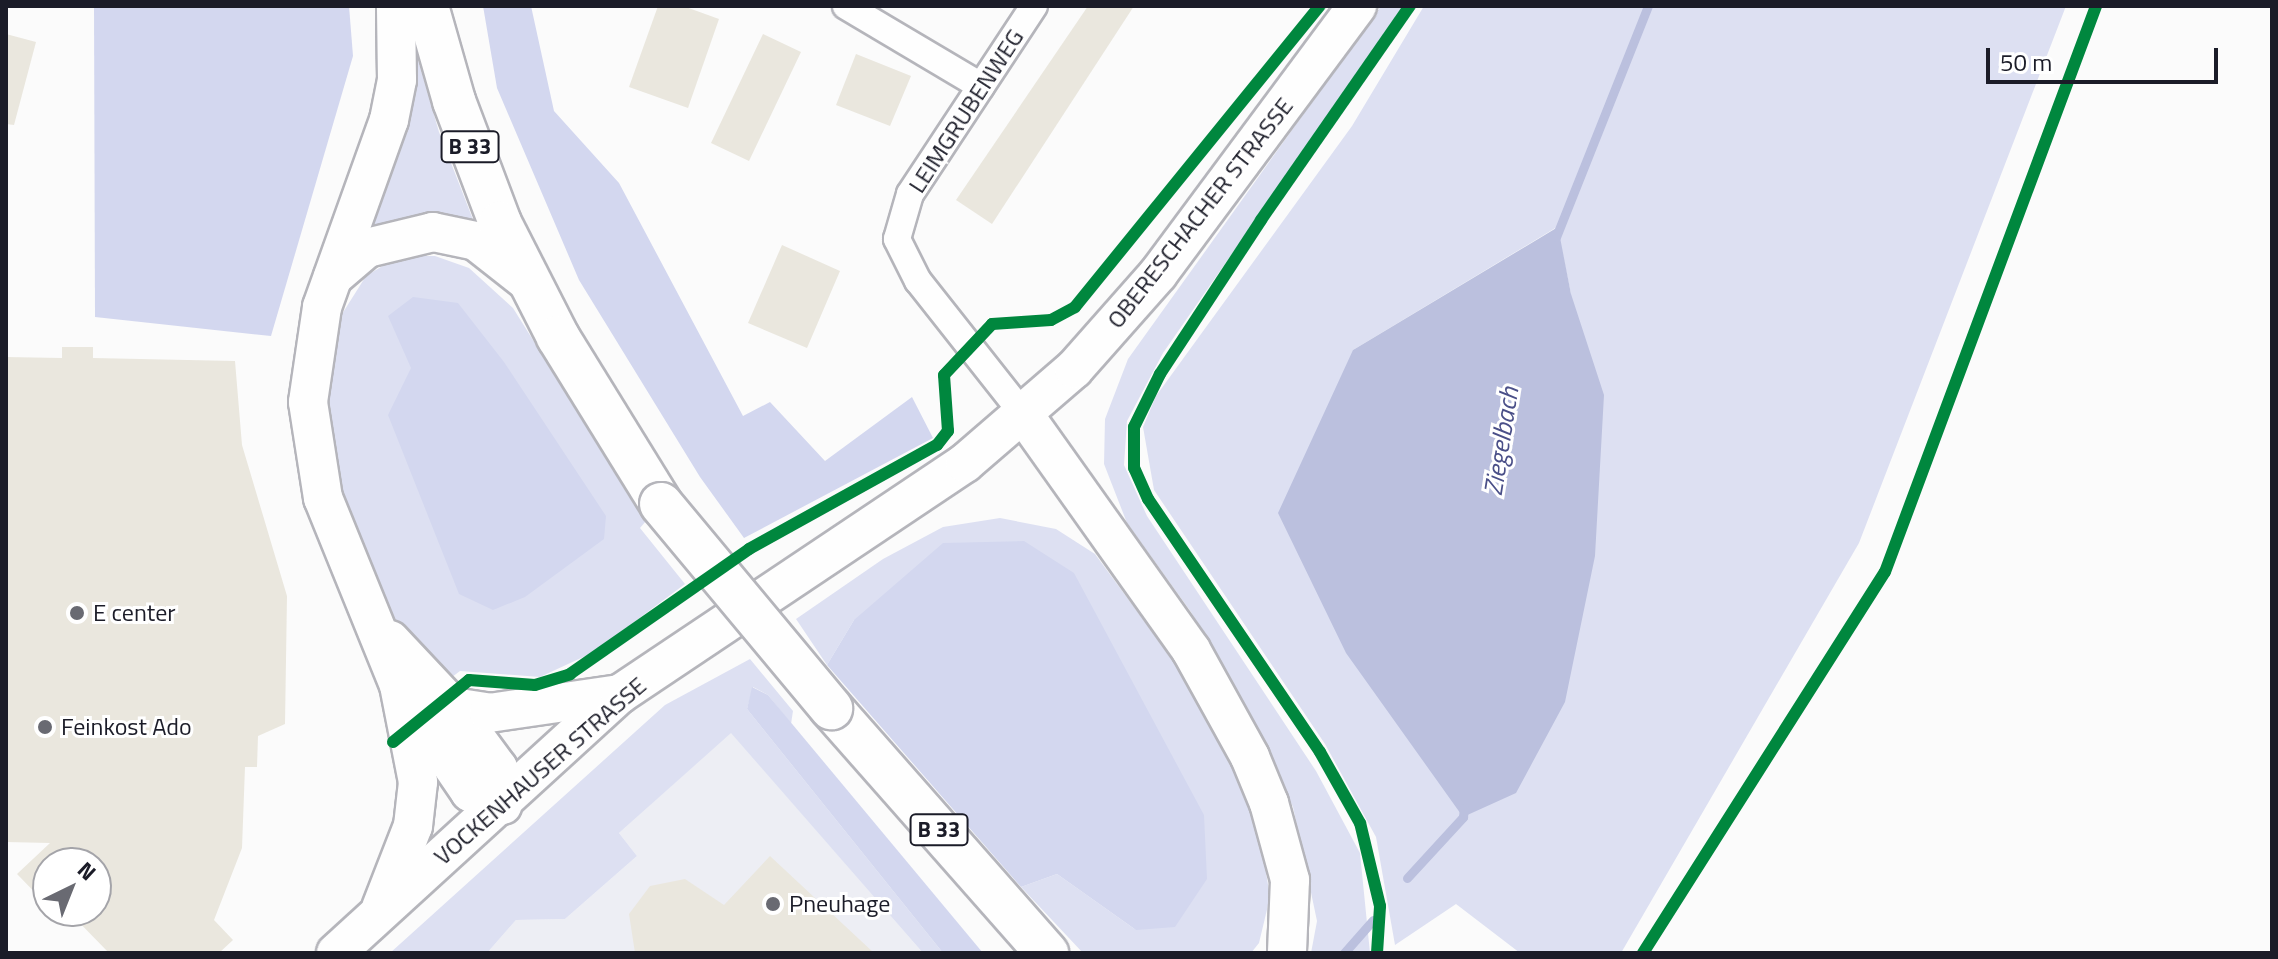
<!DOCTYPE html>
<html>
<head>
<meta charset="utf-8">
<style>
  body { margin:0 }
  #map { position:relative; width:2278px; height:959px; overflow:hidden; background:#fbfbfb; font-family:"Titillium Web",sans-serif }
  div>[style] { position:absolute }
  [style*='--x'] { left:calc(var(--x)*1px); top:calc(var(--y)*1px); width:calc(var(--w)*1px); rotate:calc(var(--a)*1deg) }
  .built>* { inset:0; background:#edeef4 }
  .green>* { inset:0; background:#dde0f2 }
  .forest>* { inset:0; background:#d3d7ef }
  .water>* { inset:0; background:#bbc0de }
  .stream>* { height:9px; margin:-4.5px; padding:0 4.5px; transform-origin:4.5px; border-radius:4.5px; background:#bbc0de }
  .building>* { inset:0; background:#eae7de }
  .roads { filter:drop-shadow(2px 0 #b5b5bb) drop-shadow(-2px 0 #b5b5bb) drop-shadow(0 2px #b5b5bb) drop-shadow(0 -2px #b5b5bb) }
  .street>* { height:26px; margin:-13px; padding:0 13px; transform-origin:13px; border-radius:13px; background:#fefefe }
  .secondary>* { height:38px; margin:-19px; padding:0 19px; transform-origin:19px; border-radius:19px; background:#fefefe }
  .primary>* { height:42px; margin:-21px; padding:0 21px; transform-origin:21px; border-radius:21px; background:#fefefe }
  .bridges { filter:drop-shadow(2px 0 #b5b5bb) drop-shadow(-2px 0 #b5b5bb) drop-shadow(0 2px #b5b5bb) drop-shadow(0 -2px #b5b5bb) }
  .primary-bridge>* { height:42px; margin:-21px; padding:0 21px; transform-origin:21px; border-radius:21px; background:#fefefe }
  .cycleway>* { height:12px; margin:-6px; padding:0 6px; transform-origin:6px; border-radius:6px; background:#00873e }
  .dots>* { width:22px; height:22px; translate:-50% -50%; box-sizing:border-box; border:4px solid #fff; border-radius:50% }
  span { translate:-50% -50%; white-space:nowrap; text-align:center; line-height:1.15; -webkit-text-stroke:6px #fff; paint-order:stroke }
  .shield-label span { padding:2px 6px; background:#fff; border:2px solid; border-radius:6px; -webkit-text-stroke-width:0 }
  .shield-label { font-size:22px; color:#1b1c28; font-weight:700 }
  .street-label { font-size:24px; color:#1b1c28 }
  .poi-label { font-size:24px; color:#1b1c28 }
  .left { translate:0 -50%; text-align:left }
  .water-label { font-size:26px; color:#4a4f88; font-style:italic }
  .frame { position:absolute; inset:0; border:8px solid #1b1c28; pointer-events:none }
  .north { position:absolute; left:32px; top:847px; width:80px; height:80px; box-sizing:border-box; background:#fff; border:2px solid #a4a4a9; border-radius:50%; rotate:43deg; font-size:22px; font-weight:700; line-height:32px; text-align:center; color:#1b1c28 }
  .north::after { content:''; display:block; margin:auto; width:28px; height:36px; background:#696a72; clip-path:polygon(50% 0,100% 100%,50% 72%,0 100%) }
  .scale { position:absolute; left:1986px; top:48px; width:232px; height:36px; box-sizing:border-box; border:4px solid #1b1c28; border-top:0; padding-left:10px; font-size:24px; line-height:28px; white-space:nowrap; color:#1b1c28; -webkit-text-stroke:6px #fff; paint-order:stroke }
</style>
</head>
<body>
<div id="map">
  <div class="built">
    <i style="clip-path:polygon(731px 732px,923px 953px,487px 953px,516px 920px,565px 919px,637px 856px,619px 833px)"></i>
  </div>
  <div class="green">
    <i style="clip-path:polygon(1381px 6px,1404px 6px,1163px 353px,1127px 421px,1124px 465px,1147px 516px,1316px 771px,1360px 853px,1370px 953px,1311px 953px,1317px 921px,1293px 807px,1244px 705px,1191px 612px,1127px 523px,1104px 464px,1105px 419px,1128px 359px)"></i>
    <i style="clip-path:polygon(evenodd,1424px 6px,2066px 6px,1859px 543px,1621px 953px,1520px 953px,1456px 904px,1395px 945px,1376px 837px,1325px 744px,1154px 490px,1143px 427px,1156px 396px,1352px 126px,1424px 6px,1557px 227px,1571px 294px,1353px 350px,1557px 227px)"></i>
    <i style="clip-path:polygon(412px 39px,439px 132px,479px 235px,367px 235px)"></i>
    <i style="clip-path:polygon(399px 256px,435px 256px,469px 268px,513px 308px,646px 521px,640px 528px,685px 584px,594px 652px,540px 677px,460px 671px,448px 680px,414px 648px,377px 591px,341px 498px,324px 386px,342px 314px,366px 276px)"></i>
    <i style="clip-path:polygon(1000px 518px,1056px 529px,1095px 554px,1189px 682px,1230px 757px,1260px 835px,1270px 897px,1259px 943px,1251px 953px,1083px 953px,1021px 887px,1057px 874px,1136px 930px,854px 620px,827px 665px,796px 619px,883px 559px,943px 527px)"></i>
    <i style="clip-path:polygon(750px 659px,793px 711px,791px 724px,768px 695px,753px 687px,747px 709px,943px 953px,923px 953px,731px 733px,619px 833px,637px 856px,565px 919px,516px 920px,487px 953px,390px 953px,665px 705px)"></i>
  </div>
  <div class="forest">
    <i style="clip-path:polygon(94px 6px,349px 6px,353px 56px,271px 336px,95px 317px)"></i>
    <i style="clip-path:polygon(483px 6px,531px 6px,554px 111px,619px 183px,743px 416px,770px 402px,825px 461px,912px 397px,933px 438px,744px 538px,700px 477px,579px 280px,497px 88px)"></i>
    <i style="clip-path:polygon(413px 297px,458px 303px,504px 362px,606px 516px,604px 539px,525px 597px,493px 610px,459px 594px,388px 415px,411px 368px,388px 316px)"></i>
    <i style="clip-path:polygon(1024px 541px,1074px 573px,1204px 815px,1207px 879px,1175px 927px,1136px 930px,1057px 874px,1021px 887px,827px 665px,854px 620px,943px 543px)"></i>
    <i style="clip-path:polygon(752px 687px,768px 695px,983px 953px,943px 953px,747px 709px)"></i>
  </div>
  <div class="water">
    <i style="clip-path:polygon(1558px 227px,1571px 294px,1604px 395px,1595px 556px,1565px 702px,1516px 793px,1463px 817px,1346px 653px,1278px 513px,1353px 350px)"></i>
  </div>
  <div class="stream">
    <i style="--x:1556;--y:237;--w:249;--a:-68.3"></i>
    <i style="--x:1407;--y:878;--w:83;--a:-47.4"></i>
    <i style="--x:1463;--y:817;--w:9;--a:-84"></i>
    <i style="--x:1344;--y:953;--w:44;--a:-48.7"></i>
  </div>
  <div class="building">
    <i style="clip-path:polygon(658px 6px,683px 6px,719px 19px,688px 108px,629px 87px)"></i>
    <i style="clip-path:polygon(1088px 6px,1134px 6px,992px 224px,956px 200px)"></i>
    <i style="clip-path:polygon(6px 34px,36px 42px,14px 125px,6px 124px)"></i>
    <i style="clip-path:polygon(763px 34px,801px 52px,749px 161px,711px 143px)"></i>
    <i style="clip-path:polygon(856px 54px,911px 76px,890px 126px,836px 105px)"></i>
    <i style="clip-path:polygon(782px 245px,840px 271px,807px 348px,748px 323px)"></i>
    <i style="clip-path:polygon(62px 347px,93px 347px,93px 358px,235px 361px,242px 445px,287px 596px,285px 724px,258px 736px,257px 767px,245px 767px,242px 848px,214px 920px,233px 940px,219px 953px,109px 953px,68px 911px,96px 911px,96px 863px,48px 863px,48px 906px,17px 874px,50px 843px,6px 842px,6px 357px,62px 358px)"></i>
    <i style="clip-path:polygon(770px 856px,874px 953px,635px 953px,629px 914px,650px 886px,685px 879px,724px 905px)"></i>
  </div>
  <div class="roads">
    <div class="street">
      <i style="--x:846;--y:6;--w:157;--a:30.7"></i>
      <i style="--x:1024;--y:415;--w:171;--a:-128.3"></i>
      <i style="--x:918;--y:281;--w:47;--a:-116.6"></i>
      <i style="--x:897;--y:239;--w:47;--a:-73.9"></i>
      <i style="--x:910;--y:194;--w:225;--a:-56.6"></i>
    </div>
    <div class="secondary">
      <i style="--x:333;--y:277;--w:45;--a:-40.5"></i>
      <i style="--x:367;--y:248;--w:68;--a:-13.6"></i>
      <i style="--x:433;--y:232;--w:44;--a:11.8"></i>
      <i style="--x:476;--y:241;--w:66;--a:38.3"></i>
      <i style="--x:1024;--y:415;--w:288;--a:54.6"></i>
      <i style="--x:1191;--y:650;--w:122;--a:61.1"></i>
      <i style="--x:1250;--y:757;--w:50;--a:67.6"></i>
      <i style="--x:1269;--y:803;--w:80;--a:74.7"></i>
      <i style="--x:1290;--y:880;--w:73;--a:92.4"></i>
      <i style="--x:390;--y:640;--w:92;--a:46.8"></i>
      <i style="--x:453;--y:707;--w:76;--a:53.6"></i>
      <i style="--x:498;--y:768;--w:37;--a:84"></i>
      <i style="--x:410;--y:704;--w:107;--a:55.7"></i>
      <i style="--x:470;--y:792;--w:35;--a:22"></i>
      <i style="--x:453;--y:707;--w:36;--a:9"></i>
      <i style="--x:489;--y:713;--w:132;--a:-8.3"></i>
      <i style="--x:381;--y:908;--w:88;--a:-68.7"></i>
      <i style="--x:413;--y:826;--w:44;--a:-83.5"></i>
      <i style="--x:418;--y:782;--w:99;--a:-101.1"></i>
      <i style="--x:399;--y:685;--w:202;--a:-112.1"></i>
      <i style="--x:323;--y:498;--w:97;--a:-98.9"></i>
      <i style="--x:308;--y:402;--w:96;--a:-81.6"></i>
      <i style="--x:322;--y:307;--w:199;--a:-70.3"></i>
      <i style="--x:389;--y:120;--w:41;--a:-78.7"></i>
      <i style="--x:397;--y:80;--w:74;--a:-90.8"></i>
      <i style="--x:336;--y:953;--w:384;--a:-42.4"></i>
      <i style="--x:620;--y:694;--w:415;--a:-33.8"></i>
      <i style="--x:965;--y:463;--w:144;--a:-40.8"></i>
      <i style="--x:1074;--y:369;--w:127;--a:-48.5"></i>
      <i style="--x:1158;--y:274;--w:334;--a:-53.4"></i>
    </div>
    <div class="primary">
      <i style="--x:427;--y:6;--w:99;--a:74.1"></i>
      <i style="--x:454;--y:101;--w:130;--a:69.3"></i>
      <i style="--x:500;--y:223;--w:128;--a:63"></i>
      <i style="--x:558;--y:337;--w:196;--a:58.3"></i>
      <i style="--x:831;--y:708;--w:327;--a:48.6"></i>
    </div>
  </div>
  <div class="bridges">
    <div class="primary-bridge">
      <i style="--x:661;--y:504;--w:266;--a:50.2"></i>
    </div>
  </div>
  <div class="cycleway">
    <i style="--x:393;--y:742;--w:98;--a:-39.2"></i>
    <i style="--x:469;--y:680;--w:66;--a:4.3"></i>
    <i style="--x:535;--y:685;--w:37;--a:-17"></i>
    <i style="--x:570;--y:674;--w:218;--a:-34.9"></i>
    <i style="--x:749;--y:549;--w:215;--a:-29"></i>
    <i style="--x:937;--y:445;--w:18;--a:-52"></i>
    <i style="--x:948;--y:431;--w:56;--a:-94.1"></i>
    <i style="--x:944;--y:375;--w:70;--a:-46.7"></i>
    <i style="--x:992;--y:324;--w:59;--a:-3.9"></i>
    <i style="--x:1051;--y:320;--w:27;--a:-28"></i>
    <i style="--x:1075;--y:307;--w:388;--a:-50.9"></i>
    <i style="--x:1377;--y:953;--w:47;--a:-86.3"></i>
    <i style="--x:1380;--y:906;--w:85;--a:-103.5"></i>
    <i style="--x:1360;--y:823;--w:81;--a:-119.4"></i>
    <i style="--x:1320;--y:752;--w:306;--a:-124.2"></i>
    <i style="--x:1148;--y:499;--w:34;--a:-114"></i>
    <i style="--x:1134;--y:468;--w:41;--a:-90"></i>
    <i style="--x:1134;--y:427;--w:59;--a:-63.9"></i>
    <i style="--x:1160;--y:374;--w:184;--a:-56.7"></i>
    <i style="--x:1261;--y:220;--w:261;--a:-55.2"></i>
    <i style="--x:1643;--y:953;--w:451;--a:-57.6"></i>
    <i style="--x:1885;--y:572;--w:604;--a:-69.55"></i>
  </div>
  <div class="dots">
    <i style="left:77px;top:613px;background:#696a72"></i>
    <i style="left:45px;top:727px;background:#696a72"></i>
    <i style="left:773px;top:904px;background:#696a72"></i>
  </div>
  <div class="shield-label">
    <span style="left:470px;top:147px">B 33</span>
    <span style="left:939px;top:830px">B 33</span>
  </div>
  <div class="street-label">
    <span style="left:966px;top:111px;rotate:-57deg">LEIMGRUBENWEG</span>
    <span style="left:1200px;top:213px;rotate:-52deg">OBERESCHACHER STRASSE</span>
    <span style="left:540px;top:771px;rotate:-41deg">VOCKENHAUSER STRASSE</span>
  </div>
  <div class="poi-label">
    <span class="left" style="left:93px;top:613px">E center</span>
    <span class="left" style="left:61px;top:727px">Feinkost Ado</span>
    <span class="left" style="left:789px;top:904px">Pneuhage</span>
  </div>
  <div class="water-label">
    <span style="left:1501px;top:441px;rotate:-81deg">Ziegelbach</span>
  </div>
  <div class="frame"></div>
  <div class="north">N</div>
  <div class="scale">50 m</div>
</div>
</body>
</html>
